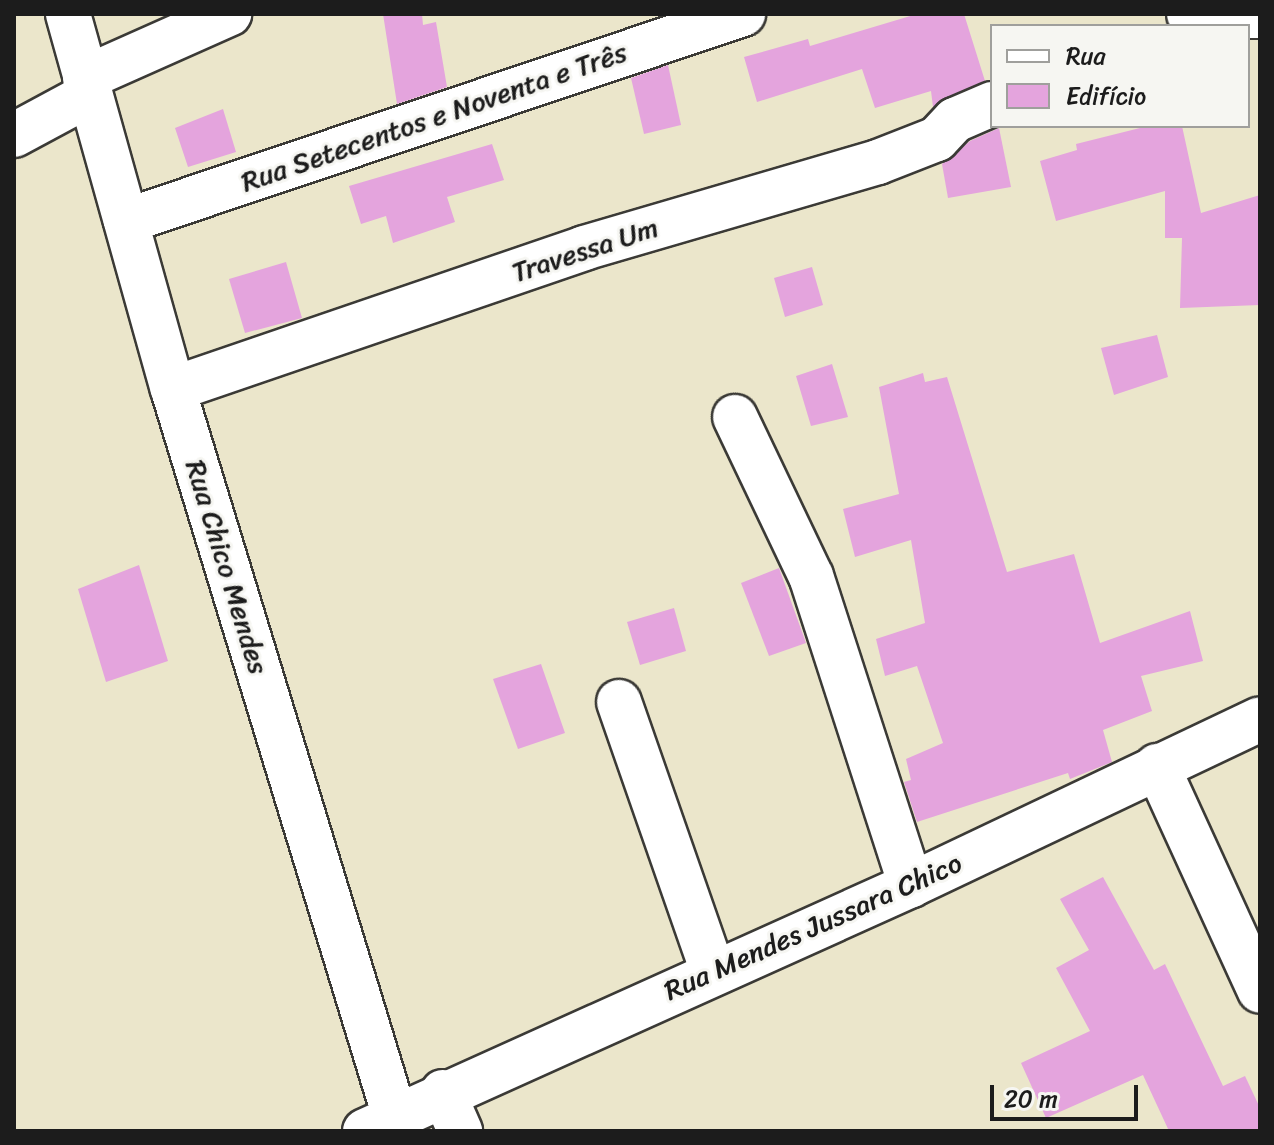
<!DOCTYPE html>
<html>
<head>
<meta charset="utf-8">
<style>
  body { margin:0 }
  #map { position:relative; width:1274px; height:1145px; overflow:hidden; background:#ebe6cb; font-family:Sriracha,sans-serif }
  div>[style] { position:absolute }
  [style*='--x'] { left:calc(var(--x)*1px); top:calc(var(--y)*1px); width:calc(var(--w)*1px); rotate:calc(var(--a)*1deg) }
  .building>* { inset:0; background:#e4a4dd }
  .roads { filter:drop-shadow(2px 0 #3b3a36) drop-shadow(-2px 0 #3b3a36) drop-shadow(0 2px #3b3a36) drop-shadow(0 -2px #3b3a36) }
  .minor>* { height:44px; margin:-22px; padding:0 22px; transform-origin:22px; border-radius:22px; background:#fff }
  span { translate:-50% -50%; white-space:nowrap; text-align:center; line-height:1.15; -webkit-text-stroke:6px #f6f6f2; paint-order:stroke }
  .street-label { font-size:28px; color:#1c1c1c }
  .frame { position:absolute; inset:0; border:16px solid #1c1c1c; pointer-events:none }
  .legend { position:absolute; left:990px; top:24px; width:260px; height:104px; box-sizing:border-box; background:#f6f6f2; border:2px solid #9f9f9c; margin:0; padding:10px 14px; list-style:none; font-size:24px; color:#1c1c1c }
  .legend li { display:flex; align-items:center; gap:16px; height:40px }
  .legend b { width:40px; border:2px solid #9f9f9c }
  .scale { position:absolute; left:990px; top:1085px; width:148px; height:36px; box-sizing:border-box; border:4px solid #1c1c1c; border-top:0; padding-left:10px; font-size:24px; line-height:28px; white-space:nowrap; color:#1c1c1c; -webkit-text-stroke:6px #f6f6f2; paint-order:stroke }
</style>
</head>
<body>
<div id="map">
  <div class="building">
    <i style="clip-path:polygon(383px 14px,422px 14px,423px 25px,436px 22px,447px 87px,397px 104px)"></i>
    <i style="clip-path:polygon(917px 14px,964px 14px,985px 81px,933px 107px,931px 91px,875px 108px,862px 69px,757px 102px,744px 57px,808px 39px,810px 46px)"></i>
    <i style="clip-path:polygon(668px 65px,681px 125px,644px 134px,631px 78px)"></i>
    <i style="clip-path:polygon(223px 109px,236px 152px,188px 167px,175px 128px)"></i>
    <i style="clip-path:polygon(1148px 126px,1182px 126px,1201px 213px,1260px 195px,1260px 305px,1180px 308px,1182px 238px,1165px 238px,1165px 191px,1056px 221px,1040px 161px,1077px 150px,1076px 144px)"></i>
    <i style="clip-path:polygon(999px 128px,1011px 187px,948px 198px,942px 164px,970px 141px)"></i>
    <i style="clip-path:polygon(492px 144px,504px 180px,447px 197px,455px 222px,393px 243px,386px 216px,361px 224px,349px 186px)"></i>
    <i style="clip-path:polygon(286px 262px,302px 318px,245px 333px,229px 279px)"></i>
    <i style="clip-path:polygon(812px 267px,823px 305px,785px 317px,774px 278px)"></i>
    <i style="clip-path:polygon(1157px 335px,1168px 377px,1114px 395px,1101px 348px)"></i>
    <i style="clip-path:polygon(832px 364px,848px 417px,811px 426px,796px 376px)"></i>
    <i style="clip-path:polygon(923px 373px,925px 382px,947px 377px,1007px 572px,1074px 554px,1100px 643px,1190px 611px,1203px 661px,1141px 676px,1152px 711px,1103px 730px,1112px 762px,1070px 779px,1068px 773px,917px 822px,904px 782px,911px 780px,906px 759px,943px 743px,917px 666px,885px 676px,876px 639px,925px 623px,911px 540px,855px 557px,843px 509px,899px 494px,879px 387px)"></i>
    <i style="clip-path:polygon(139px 565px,168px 661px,106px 682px,78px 589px)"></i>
    <i style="clip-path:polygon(779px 568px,806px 643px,769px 656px,741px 583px)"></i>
    <i style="clip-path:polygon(674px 608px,686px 651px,640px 665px,627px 622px)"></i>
    <i style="clip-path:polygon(541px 664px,565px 733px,518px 749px,493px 679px)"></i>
    <i style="clip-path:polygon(1103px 877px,1154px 970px,1165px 964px,1223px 1086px,1245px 1076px,1260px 1108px,1260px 1131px,1169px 1131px,1143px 1075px,1046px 1118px,1021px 1063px,1090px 1031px,1056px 968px,1089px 950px,1060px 899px)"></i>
  </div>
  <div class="roads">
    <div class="minor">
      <i style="--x:68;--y:14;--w:389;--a:74.4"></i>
      <i style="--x:173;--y:389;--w:761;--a:73.04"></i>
      <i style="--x:1189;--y:14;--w:71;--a:1.6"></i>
      <i style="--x:85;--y:78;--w:158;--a:-24"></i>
      <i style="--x:14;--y:135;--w:86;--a:-28.3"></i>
      <i style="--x:126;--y:221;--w:651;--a:-18.55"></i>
      <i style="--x:173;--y:389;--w:435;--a:-18.9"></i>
      <i style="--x:584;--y:248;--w:306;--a:-16.3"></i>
      <i style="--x:878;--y:162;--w:63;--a:-21.3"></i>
      <i style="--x:937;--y:139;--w:26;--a:-47"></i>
      <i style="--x:955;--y:120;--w:40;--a:-23.4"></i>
      <i style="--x:735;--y:417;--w:176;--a:64.5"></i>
      <i style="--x:811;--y:576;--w:325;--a:72.1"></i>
      <i style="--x:619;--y:702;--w:286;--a:70.8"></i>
      <i style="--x:1157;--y:766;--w:247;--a:65.4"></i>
      <i style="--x:443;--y:1092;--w:43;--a:66.4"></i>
      <i style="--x:365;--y:1131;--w:599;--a:-24.25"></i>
      <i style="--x:911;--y:885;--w:386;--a:-25.4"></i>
    </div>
  </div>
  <div class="street-label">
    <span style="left:434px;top:117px;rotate:-19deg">Rua Setecentos e Noventa e Três</span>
    <span style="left:585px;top:250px;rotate:-18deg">Travessa Um</span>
    <span style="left:227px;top:567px;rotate:73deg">Rua Chico Mendes</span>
    <span style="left:813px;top:927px;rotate:-24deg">Rua Mendes Jussara Chico</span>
  </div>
  <div class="frame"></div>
  <ul class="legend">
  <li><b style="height:10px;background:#fff"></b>Rua</li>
  <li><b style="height:22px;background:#e4a4dd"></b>Edifício</li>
  </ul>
  <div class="scale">20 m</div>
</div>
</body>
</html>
